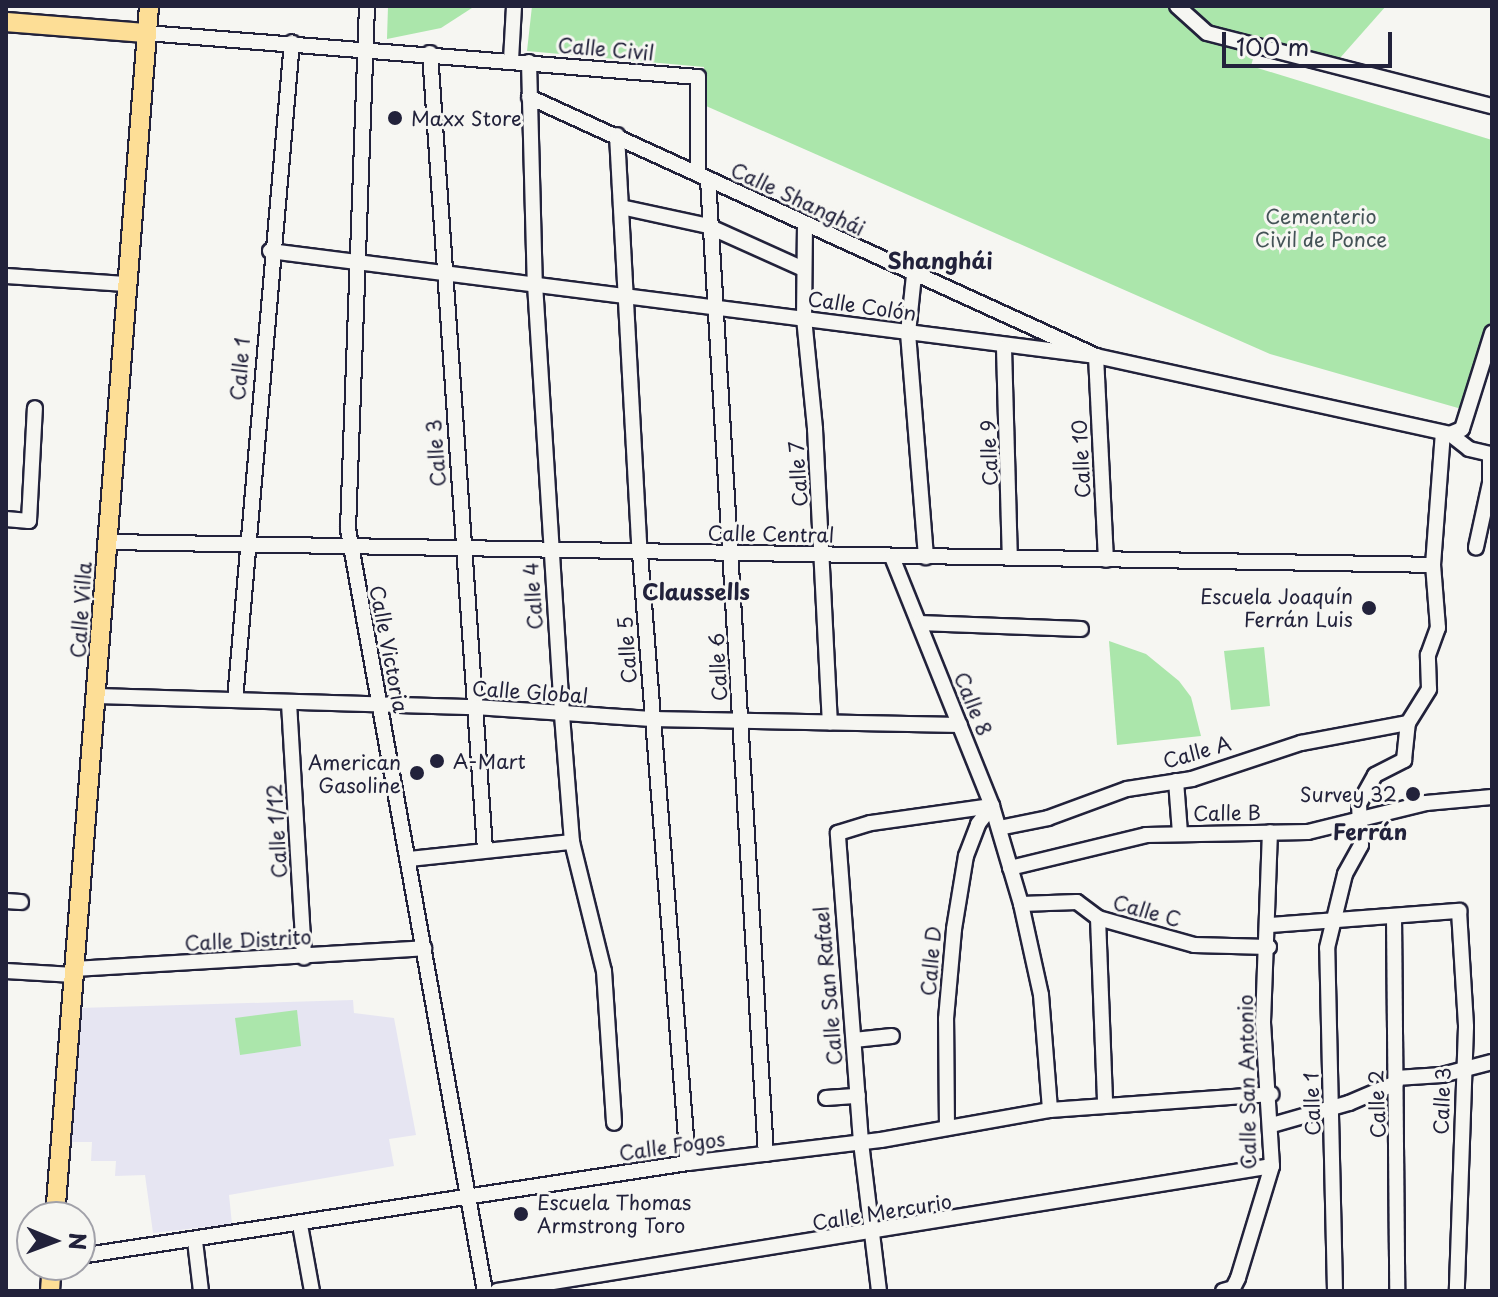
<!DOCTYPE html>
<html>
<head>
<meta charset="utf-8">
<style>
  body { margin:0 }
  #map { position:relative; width:1498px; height:1297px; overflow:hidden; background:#f6f6f2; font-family:"Playpen Sans",sans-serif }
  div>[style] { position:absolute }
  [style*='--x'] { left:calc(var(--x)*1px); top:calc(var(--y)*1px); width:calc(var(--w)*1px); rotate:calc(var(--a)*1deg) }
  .built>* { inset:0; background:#e6e5f2 }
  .green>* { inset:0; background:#abe6ab }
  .roads { filter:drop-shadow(2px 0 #22223b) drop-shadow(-2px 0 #22223b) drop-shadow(0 2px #22223b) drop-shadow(0 -2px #22223b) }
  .minor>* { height:14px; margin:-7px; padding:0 7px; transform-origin:7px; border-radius:7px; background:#f6f6f2 }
  .major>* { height:18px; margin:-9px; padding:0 9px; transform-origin:9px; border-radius:9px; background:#fdde96 }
  .dots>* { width:22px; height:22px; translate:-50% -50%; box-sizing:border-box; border:4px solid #f6f6f2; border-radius:50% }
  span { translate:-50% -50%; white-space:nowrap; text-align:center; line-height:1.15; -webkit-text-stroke:6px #f6f6f2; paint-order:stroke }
  .street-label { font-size:20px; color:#22223b }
  .poi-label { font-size:20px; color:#22223b }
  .left { translate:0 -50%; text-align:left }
  .right { translate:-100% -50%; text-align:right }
  .park-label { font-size:20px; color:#445357 }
  .neighbourhood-label { font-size:22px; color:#22223b; font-weight:700 }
  .frame { position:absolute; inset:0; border:8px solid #22223b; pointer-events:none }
  .north { position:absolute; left:16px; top:1201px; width:80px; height:80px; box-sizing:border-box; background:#f6f6f2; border:2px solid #a1a1a9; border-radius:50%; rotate:91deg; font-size:22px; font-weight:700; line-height:32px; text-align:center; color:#22223b }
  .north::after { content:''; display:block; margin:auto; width:28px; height:36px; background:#22223b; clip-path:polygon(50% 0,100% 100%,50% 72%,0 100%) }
  .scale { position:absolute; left:1222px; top:32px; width:170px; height:36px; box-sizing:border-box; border:4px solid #22223b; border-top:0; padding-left:10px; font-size:24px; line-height:28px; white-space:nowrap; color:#22223b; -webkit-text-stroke:6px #f6f6f2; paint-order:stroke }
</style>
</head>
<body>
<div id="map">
  <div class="built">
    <i style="clip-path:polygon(353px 1000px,354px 1013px,394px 1018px,416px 1135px,389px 1139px,394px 1166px,229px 1195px,232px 1224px,153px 1233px,145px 1175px,115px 1176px,116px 1161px,91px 1161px,92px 1142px,67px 1142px,79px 1008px)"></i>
  </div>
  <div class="green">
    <i style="clip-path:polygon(388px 6px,475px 6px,441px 28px,387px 39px)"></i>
    <i style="clip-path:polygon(532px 6px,1168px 6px,1202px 36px,1256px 48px,1251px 66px,1492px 140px,1492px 319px,1465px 410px,1270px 354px,706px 106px,704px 67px,527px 51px)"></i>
    <i style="clip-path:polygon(1184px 6px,1386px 6px,1340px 58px,1205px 27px)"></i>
    <i style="clip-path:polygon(1109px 641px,1146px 654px,1179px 681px,1191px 697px,1201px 736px,1117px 745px)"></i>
    <i style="clip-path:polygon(1264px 647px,1270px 706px,1231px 710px,1224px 651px)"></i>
    <i style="clip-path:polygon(297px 1010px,301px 1046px,240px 1055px,235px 1018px)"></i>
  </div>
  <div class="roads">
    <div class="minor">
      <i style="--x:367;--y:6;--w:523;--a:92.08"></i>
      <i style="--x:348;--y:529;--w:774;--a:79.81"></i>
      <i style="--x:1177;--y:6;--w:40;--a:42"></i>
      <i style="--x:1207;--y:33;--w:294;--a:14.4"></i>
      <i style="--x:146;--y:33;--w:554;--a:4.56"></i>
      <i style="--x:698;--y:77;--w:97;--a:90"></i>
      <i style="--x:430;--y:53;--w:798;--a:86.05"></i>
      <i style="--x:511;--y:60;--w:54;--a:-86.8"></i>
      <i style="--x:529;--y:62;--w:222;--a:88.5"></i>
      <i style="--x:535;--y:284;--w:432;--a:86.4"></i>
      <i style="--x:562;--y:715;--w:127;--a:85.5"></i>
      <i style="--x:572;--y:842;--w:133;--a:76.1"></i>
      <i style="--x:604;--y:971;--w:152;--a:86.2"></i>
      <i style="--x:529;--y:97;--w:623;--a:24.55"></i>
      <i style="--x:1096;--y:356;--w:204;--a:87.2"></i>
      <i style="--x:617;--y:135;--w:419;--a:86.9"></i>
      <i style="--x:640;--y:553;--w:612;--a:85.5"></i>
      <i style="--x:708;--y:179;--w:977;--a:86.6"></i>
      <i style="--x:621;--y:207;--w:89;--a:12.3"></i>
      <i style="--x:708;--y:226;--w:102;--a:24.3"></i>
      <i style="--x:805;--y:224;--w:94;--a:90.6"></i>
      <i style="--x:804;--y:318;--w:112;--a:84.3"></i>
      <i style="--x:815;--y:429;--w:294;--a:87.1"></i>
      <i style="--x:270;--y:251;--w:833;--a:7.24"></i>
      <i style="--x:1096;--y:356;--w:362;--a:12.4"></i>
      <i style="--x:1450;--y:434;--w:13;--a:-23"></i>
      <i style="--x:1462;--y:429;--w:101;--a:-72.6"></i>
      <i style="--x:914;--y:275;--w:58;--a:95.9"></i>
      <i style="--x:908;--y:333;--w:225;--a:85.4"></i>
      <i style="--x:6;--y:276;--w:120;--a:3.8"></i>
      <i style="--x:1004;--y:348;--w:209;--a:88.4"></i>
      <i style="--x:1450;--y:434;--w:24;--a:38"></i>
      <i style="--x:1469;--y:449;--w:22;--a:13"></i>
      <i style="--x:1490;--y:454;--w:29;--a:90"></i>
      <i style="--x:1490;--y:483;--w:66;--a:102.3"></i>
      <i style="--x:6;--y:519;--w:23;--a:5"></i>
      <i style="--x:29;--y:521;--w:113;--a:-87"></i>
      <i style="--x:108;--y:542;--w:1325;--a:0.99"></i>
      <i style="--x:892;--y:557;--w:268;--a:68.1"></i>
      <i style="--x:992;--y:806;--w:102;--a:73.5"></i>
      <i style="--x:1021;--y:904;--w:93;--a:77.6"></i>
      <i style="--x:1041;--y:995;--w:115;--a:85.5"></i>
      <i style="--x:919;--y:623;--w:162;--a:2.1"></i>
      <i style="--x:97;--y:696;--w:378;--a:1.7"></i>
      <i style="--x:475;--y:707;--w:177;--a:3.9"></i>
      <i style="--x:652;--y:719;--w:308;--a:1.1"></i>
      <i style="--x:235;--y:700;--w:660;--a:-85.05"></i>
      <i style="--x:289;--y:703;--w:255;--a:86.6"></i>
      <i style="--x:1176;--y:781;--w:52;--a:85.6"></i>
      <i style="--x:999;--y:828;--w:50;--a:-11.5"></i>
      <i style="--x:1048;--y:818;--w:84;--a:-20.2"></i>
      <i style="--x:1127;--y:789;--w:66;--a:-8.7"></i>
      <i style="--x:1192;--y:779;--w:115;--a:-18.3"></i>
      <i style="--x:1301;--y:743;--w:109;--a:-10.6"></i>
      <i style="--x:409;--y:859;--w:164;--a:-6"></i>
      <i style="--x:1010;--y:868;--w:140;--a:-13.6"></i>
      <i style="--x:1146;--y:835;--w:162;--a:-1.1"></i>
      <i style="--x:1308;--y:832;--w:122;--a:-13.8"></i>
      <i style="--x:1426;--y:803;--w:66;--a:-5.2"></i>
      <i style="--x:6;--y:901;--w:15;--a:4"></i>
      <i style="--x:1021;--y:904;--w:56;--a:-2"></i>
      <i style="--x:1077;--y:902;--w:26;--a:37"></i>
      <i style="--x:1098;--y:918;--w:100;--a:15.7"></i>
      <i style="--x:1194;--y:945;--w:75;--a:1.5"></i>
      <i style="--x:1394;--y:916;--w:375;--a:89.5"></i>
      <i style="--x:1098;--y:918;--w:185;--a:87.8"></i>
      <i style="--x:1271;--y:925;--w:189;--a:-4.3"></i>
      <i style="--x:1459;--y:911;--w:116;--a:86.5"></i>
      <i style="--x:1466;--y:1027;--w:264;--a:92"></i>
      <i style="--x:74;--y:969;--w:351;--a:-3.4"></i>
      <i style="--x:6;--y:971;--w:68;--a:3.4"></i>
      <i style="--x:854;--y:1040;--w:38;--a:-6"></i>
      <i style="--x:1396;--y:1078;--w:46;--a:-3.7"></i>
      <i style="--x:1442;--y:1075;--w:52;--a:-14.6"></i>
      <i style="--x:826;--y:1098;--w:32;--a:-4"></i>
      <i style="--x:1272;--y:1125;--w:80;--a:-15.9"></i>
      <i style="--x:1349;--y:1103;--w:51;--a:-23.1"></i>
      <i style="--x:947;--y:1128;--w:109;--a:-90.5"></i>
      <i style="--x:946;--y:1019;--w:90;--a:-84.9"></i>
      <i style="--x:954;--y:929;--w:74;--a:-80.7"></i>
      <i style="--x:966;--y:856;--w:34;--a:-69"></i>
      <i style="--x:978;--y:824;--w:23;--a:-52"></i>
      <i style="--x:300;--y:1225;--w:67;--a:79.7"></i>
      <i style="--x:195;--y:1241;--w:50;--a:83.2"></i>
      <i style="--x:80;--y:1256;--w:615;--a:-8.7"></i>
      <i style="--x:688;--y:1163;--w:194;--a:-6.8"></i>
      <i style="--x:881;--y:1140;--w:172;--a:-10.1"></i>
      <i style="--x:1050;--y:1110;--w:222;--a:-4.1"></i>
      <i style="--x:497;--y:1291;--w:785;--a:-9.16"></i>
      <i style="--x:879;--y:1291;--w:150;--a:-96.9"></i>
      <i style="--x:861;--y:1142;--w:310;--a:-94.3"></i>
      <i style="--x:838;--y:833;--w:34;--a:-17"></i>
      <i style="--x:871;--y:823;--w:122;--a:-8"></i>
      <i style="--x:1223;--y:1291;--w:10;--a:-17"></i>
      <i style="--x:1233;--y:1288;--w:11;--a:-63"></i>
      <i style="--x:1238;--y:1278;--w:117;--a:-73.1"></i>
      <i style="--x:1272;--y:1166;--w:144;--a:-93.6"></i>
      <i style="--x:1263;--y:1022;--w:190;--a:-87.9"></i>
      <i style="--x:1335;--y:1291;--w:343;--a:-91.3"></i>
      <i style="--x:1327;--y:948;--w:76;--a:-76.3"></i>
      <i style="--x:1345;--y:874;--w:33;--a:-61"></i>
      <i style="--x:1361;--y:845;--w:41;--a:-92.8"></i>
      <i style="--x:1359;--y:804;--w:33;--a:-61"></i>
      <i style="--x:1375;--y:775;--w:33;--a:-27"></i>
      <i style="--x:1404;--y:760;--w:37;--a:-84"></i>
      <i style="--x:1408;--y:723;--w:40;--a:-58"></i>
      <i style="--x:1429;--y:689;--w:34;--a:-92"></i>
      <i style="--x:1428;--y:655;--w:29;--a:-70"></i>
      <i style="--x:1438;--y:628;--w:63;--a:-94.5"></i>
      <i style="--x:1433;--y:565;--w:132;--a:-85.7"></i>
    </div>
    <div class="major">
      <i style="--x:6;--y:22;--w:140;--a:4.5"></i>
      <i style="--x:55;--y:1217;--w:1215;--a:-85.56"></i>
      <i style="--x:50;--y:1291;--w:26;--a:-86"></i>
    </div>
  </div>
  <div class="dots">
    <i style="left:395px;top:118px;background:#22223b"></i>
    <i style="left:1369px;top:608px;background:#22223b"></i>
    <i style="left:437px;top:761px;background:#22223b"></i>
    <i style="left:417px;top:773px;background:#22223b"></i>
    <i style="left:1413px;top:794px;background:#22223b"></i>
    <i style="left:521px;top:1214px;background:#22223b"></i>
  </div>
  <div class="street-label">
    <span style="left:606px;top:49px;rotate:5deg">Calle Civil</span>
    <span style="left:798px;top:199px;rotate:25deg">Calle Shanghái</span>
    <span style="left:862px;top:306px;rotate:8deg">Calle Colón</span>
    <span style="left:240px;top:369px;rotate:-85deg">Calle 1</span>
    <span style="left:436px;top:453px;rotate:-94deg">Calle 3</span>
    <span style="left:989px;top:453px;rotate:-92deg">Calle 9</span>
    <span style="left:1081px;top:459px;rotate:-93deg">Calle 10</span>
    <span style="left:798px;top:474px;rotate:-94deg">Calle 7</span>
    <span style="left:771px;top:534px;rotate:1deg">Calle Central</span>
    <span style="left:533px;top:596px;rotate:-94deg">Calle 4</span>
    <span style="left:81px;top:610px;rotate:-86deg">Calle Villa</span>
    <span style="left:389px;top:649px;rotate:79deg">Calle Victoria</span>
    <span style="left:627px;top:650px;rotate:-94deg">Calle 5</span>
    <span style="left:718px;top:667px;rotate:-93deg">Calle 6</span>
    <span style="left:530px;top:692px;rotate:4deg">Calle Global</span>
    <span style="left:973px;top:704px;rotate:68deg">Calle 8</span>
    <span style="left:1197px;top:752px;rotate:-16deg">Calle A</span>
    <span style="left:1227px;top:813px;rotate:-1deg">Calle B</span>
    <span style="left:277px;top:831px;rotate:-93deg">Calle 1/12</span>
    <span style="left:1147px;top:911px;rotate:16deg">Calle C</span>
    <span style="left:248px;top:940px;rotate:-3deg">Calle Distrito</span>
    <span style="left:931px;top:961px;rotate:-85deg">Calle D</span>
    <span style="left:828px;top:986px;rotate:-95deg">Calle San Rafael</span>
    <span style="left:1247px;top:1082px;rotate:-91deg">Calle San Antonio</span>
    <span style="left:1442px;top:1101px;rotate:-88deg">Calle 3</span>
    <span style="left:1312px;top:1104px;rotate:-92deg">Calle 1</span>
    <span style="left:1377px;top:1104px;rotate:-92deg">Calle 2</span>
    <span style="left:672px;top:1146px;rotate:-8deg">Calle Fogos</span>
    <span style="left:882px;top:1212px;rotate:-9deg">Calle Mercurio</span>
  </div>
  <div class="poi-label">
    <span class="left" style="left:411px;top:118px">Maxx Store</span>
    <span class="right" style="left:1353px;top:608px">Escuela Joaquín<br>Ferrán Luis</span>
    <span class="left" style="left:453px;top:761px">A-Mart</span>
    <span class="right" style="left:401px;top:774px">American<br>Gasoline</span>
    <span class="right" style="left:1397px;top:794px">Survey 32</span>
    <span class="left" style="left:537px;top:1214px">Escuela Thomas<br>Armstrong Toro</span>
  </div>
  <div class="park-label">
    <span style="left:1321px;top:228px">Cementerio<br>Civil de Ponce</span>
  </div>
  <div class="neighbourhood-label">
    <span style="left:940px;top:260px">Shanghái</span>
    <span style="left:696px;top:591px">Claussells</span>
    <span style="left:1370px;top:831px">Ferrán</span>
  </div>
  <div class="frame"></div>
  <div class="north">N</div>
  <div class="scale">100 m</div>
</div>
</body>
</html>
